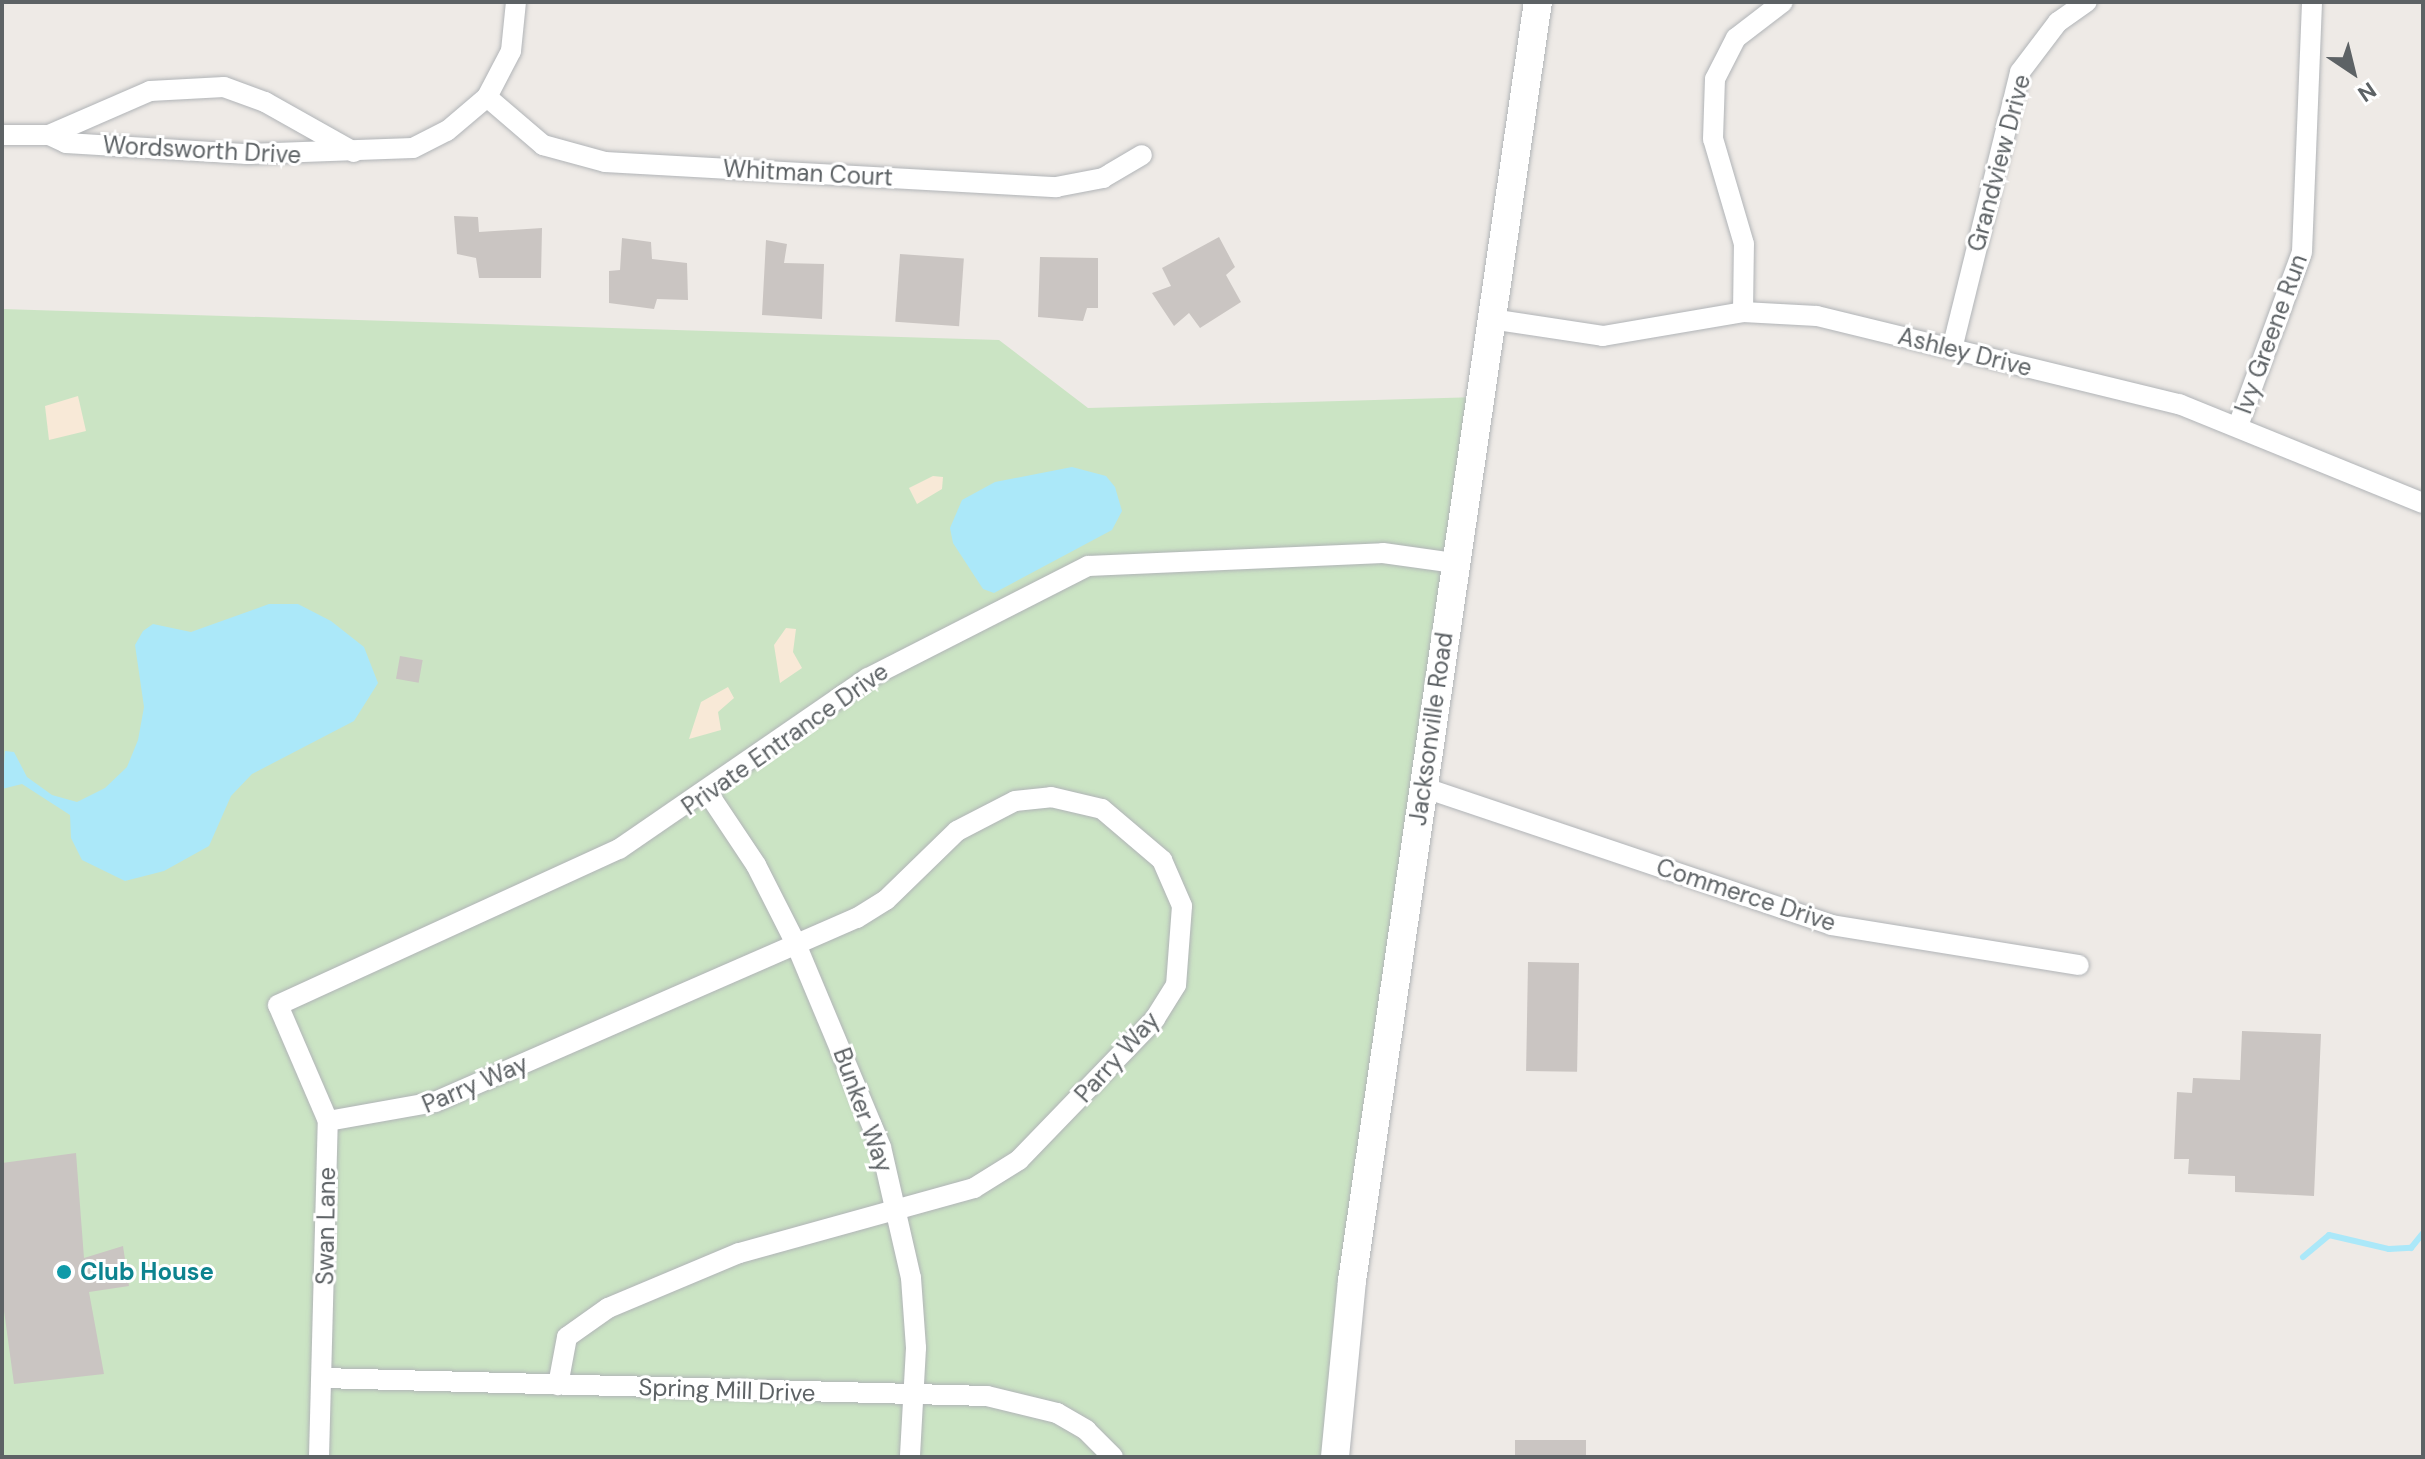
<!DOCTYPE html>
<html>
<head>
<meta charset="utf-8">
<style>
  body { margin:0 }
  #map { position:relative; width:2425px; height:1459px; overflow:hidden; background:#eeeae6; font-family:"DM Sans",sans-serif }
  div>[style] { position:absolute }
  .green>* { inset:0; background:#cbe4c4 }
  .sand>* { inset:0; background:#f8e9d7 }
  .water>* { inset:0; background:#abe8f9 }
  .stream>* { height:6px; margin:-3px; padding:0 3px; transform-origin:3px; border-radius:3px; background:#abe8f9 }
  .building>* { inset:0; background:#cac5c2; transform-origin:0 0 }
  .roads { filter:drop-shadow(0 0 2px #b1b4b7) drop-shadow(0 0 2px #b1b4b7) }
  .minor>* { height:20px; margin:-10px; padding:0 10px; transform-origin:10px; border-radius:10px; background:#fff }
  .secondary>* { height:28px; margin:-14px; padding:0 14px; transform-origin:14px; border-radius:14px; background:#fff }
  .dots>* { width:22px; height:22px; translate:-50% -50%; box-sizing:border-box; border:4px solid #fff; border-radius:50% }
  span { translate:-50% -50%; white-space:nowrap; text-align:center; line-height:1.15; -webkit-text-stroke:6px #fff; paint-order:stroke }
  .street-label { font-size:24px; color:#5d6265 }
  .culture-label { font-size:24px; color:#0d838f; font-weight:700 }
  .left { translate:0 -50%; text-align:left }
  .frame { position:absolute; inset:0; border:4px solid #5d6265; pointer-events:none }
  .north { position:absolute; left:2313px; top:32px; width:80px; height:80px; -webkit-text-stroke:6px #fff; paint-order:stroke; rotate:145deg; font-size:22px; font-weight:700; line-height:32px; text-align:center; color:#5d6265 }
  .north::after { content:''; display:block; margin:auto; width:28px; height:36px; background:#5d6265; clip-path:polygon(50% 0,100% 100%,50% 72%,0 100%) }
</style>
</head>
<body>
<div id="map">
  <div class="green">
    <i style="clip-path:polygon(2px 309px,999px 340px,1088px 408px,1479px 397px,1323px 1457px,2px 1457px)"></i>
  </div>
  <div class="sand">
    <i style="clip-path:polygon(78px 396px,86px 431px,49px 440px,45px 406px)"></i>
    <i style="clip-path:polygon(933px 476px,943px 477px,942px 489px,917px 504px,909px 488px)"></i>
    <i style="clip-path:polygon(786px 628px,796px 629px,793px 652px,802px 668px,780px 683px,774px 645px)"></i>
    <i style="clip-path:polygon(728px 687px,734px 698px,718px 712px,721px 730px,689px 739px,701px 702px)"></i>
  </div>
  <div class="water">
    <i style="clip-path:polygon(1072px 467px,1106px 476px,1115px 487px,1122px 511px,1112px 530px,994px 593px,983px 589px,953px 543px,950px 528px,962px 500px,995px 482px)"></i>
    <i style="clip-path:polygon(269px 604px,298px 604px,331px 621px,364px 647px,378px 683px,354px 721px,252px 774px,231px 796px,209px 846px,164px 871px,125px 881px,82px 860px,71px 838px,70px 815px,22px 784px,2px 789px,5px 751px,14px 752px,27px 777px,52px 795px,77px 802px,105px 788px,127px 767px,138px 740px,144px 707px,135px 645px,143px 631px,153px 624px,191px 632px)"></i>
  </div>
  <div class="stream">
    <i style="left:2303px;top:1257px;width:34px;rotate:-40deg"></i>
    <i style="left:2329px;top:1235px;width:62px;rotate:13.1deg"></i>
    <i style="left:2389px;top:1249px;width:22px;rotate:-3deg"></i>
    <i style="left:2411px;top:1248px;width:19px;rotate:-51deg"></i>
  </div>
  <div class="building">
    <i style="clip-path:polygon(454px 216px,478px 217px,479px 232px,542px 228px,541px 278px,479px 278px,476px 258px,457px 254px)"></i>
    <i style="clip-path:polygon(1219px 237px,1235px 267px,1226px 275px,1241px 302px,1200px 328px,1189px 313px,1174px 326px,1152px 293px,1171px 286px,1162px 268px)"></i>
    <i style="clip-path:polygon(622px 238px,651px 242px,652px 259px,687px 263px,688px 300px,657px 299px,654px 309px,609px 303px,609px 271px,620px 270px)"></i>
    <i style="clip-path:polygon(766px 240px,787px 244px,784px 263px,824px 264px,822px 319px,762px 315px)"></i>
    <i style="left:900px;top:254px;width:64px;height:68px;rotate:4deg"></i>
    <i style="clip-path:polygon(1040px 257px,1098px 258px,1098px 308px,1087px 308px,1083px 321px,1038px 317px)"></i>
    <i style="left:400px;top:656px;width:23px;height:23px;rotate:10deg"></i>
    <i style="left:1528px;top:962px;width:51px;height:109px;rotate:1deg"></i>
    <i style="clip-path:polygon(2242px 1031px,2321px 1034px,2314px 1196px,2235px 1192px,2235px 1176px,2188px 1174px,2189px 1159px,2174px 1159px,2177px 1092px,2192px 1093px,2193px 1078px,2240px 1080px)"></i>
    <i style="clip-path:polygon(76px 1153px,84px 1258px,123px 1246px,129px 1286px,89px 1292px,104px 1374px,14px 1384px,2px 1296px,2px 1163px)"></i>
    <i style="left:1515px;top:1440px;width:71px;height:17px"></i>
  </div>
  <div class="roads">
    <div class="minor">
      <i style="left:487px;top:97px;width:74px;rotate:40.6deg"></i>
      <i style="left:543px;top:145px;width:64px;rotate:15.3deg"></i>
      <i style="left:605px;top:162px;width:452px;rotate:3.2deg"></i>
      <i style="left:1056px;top:187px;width:48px;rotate:-10.8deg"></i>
      <i style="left:1103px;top:178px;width:45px;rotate:-30.5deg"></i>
      <i style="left:2px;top:135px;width:47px"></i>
      <i style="left:49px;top:135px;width:110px;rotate:-23.5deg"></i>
      <i style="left:150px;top:91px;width:74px;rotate:-3.1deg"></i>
      <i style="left:224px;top:87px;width:44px;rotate:20.1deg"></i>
      <i style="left:265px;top:102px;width:102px;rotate:29.3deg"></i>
      <i style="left:49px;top:135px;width:19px;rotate:25deg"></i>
      <i style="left:66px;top:143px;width:182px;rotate:3.5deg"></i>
      <i style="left:248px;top:154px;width:165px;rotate:-2.1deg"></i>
      <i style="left:413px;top:148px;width:38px;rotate:-27deg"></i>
      <i style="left:447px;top:131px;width:52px;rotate:-40.4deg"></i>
      <i style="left:487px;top:97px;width:52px;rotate:-62.4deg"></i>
      <i style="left:511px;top:51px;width:49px;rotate:-84.2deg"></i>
      <i style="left:1743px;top:312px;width:68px;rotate:-89.2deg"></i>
      <i style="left:1744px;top:244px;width:109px;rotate:-106.4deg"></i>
      <i style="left:1713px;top:139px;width:60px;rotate:-88.1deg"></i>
      <i style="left:1715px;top:79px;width:46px;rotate:-62.9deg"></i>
      <i style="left:1736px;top:38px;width:59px;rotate:-37.5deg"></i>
      <i style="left:1491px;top:319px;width:113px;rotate:8.6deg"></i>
      <i style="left:1603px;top:336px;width:142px;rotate:-9.7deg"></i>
      <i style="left:1743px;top:312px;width:74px;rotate:3.1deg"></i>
      <i style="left:1817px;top:316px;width:373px;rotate:13.7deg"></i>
      <i style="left:2179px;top:404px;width:263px;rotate:22.1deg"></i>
      <i style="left:1952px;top:349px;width:285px;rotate:-76.2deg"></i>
      <i style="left:2020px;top:72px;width:63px;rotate:-52.8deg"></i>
      <i style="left:2058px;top:22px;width:35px;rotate:-35deg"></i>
      <i style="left:2238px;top:426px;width:185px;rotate:-69.8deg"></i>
      <i style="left:2302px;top:252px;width:250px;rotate:-87.7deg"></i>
      <i style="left:1422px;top:787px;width:432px;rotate:18.6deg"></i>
      <i style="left:1831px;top:925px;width:251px;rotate:9.2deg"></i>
      <i style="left:708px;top:793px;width:87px;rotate:56.3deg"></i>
      <i style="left:756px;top:865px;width:89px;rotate:63.1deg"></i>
      <i style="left:796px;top:944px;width:220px;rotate:67.3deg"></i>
      <i style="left:881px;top:1147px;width:134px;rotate:77.1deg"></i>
      <i style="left:911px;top:1278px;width:70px;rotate:85.9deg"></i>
      <i style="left:916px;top:1348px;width:109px;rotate:93.2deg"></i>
      <i style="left:328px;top:1121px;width:109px;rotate:-10.1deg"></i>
      <i style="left:435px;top:1102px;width:460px;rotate:-23.6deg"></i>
      <i style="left:857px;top:918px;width:34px;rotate:-32deg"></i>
      <i style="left:886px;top:900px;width:99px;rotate:-44.2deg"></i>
      <i style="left:957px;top:831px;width:65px;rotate:-27.3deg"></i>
      <i style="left:1015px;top:801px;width:36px;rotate:-6deg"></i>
      <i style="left:1051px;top:797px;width:52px;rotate:13.2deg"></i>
      <i style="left:1102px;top:809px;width:79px;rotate:40.4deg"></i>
      <i style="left:1162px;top:860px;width:50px;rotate:66.5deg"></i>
      <i style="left:1182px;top:906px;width:79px;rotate:94.3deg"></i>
      <i style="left:1176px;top:985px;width:40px;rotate:122deg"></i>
      <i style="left:1155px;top:1019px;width:196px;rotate:134deg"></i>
      <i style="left:1019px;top:1160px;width:53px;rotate:148.1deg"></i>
      <i style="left:974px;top:1188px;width:244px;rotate:164.5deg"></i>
      <i style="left:739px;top:1253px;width:142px;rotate:157.2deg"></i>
      <i style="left:608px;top:1308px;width:50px;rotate:144.7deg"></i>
      <i style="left:567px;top:1337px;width:49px;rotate:100.6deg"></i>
      <i style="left:322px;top:1378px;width:665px;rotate:1.55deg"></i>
      <i style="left:987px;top:1396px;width:72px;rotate:13.7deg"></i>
      <i style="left:1057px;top:1413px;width:34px;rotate:30deg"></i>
      <i style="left:1086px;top:1430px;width:38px;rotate:45deg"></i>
      <i style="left:319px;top:1457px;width:336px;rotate:-88.5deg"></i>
      <i style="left:328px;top:1121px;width:126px;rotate:-113.3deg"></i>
      <i style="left:278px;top:1005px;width:375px;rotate:-24.6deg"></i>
      <i style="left:619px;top:849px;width:302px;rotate:-34.5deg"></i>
      <i style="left:868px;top:678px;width:247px;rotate:-27deg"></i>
      <i style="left:1088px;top:566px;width:295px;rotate:-2.5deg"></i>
      <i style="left:1383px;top:553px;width:73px;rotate:7.9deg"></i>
    </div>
    <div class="secondary">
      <i style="left:1335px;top:1457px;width:177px;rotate:-84.5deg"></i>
      <i style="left:1352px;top:1281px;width:1292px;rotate:-81.73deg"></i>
    </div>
  </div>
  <div class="dots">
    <i style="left:64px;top:1272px;background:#0f9aa8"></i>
  </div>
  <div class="street-label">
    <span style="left:202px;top:150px;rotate:3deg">Wordsworth Drive</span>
    <span style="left:1999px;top:163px;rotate:-75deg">Grandview Drive</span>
    <span style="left:808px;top:173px;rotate:3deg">Whitman Court</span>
    <span style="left:2271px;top:334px;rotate:-70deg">Ivy Greene Run</span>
    <span style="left:1965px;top:352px;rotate:14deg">Ashley Drive</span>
    <span style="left:1431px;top:729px;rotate:-82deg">Jacksonville Road</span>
    <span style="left:785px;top:739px;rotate:-35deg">Private Entrance Drive</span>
    <span style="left:1746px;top:895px;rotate:18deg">Commerce Drive</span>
    <span style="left:1117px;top:1057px;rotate:-48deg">Parry Way</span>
    <span style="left:475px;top:1084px;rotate:-23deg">Parry Way</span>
    <span style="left:863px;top:1110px;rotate:70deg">Bunker Way</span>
    <span style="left:326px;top:1226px;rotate:-89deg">Swan Lane</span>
    <span style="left:727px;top:1390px;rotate:2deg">Spring Mill Drive</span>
  </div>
  <div class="culture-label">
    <span class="left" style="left:80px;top:1272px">Club House</span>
  </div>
  <div class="frame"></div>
  <div class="north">N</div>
</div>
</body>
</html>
